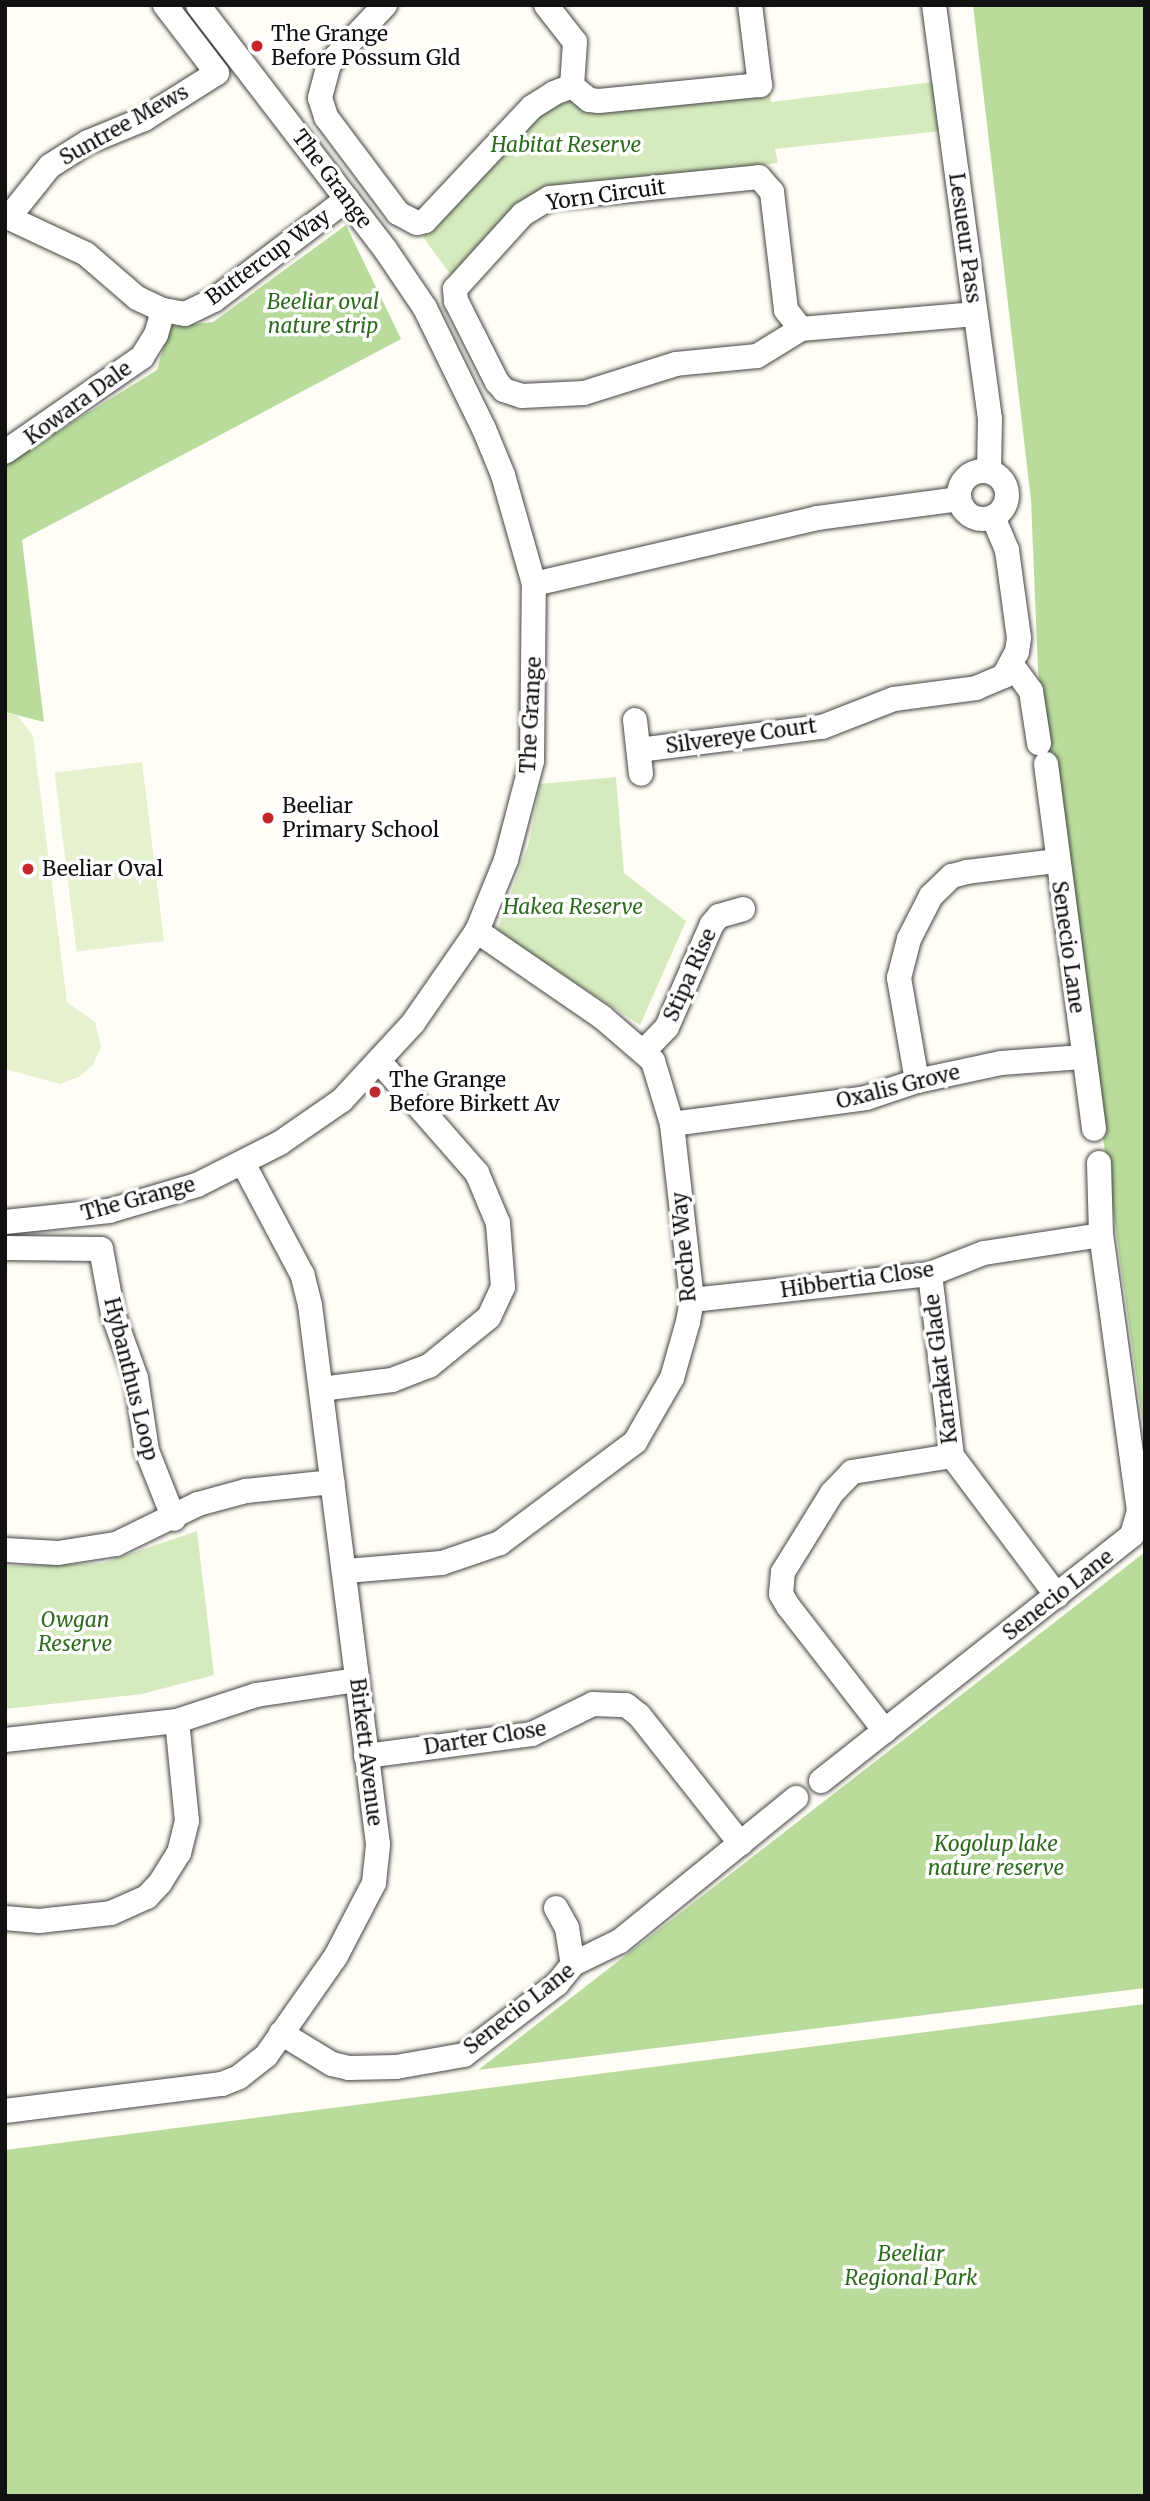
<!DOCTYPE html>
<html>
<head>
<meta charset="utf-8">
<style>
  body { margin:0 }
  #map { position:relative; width:1150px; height:2501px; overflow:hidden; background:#fffdf5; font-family:Merriweather,serif }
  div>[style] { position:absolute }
  .green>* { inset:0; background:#d5ebbd }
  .forest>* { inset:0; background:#b9dc9c }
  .pitch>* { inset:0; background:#e6f2cf; transform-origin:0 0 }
  .roads { filter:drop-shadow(0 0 2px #444) drop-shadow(0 0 2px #444) }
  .minor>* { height:24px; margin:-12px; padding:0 12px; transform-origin:12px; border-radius:12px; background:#fff }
  .minor>.ring { margin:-12px; padding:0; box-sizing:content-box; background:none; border:24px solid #fff; border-radius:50% }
  .dots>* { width:19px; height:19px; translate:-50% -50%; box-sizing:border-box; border:4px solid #fff; border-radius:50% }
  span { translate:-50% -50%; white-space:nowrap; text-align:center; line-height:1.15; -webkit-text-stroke:7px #fff; paint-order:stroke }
  .poi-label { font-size:21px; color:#111 }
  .left { translate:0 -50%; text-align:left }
  .street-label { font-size:21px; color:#111 }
  .park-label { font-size:21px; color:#2f6b1f; font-style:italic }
  .frame { position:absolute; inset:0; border:7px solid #111; pointer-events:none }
</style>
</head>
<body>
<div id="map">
  <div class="green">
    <i style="clip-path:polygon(933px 82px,941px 131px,775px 149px,778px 163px,574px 188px,454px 279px,423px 237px,547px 101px,769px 88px,771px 102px)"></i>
    <i style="clip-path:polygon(616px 777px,624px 873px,686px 921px,640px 1025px,497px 931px,529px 843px,540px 784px)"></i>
    <i style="clip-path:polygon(197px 1531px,214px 1675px,142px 1694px,5px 1709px,5px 1566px,103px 1563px)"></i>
  </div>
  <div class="forest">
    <i style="clip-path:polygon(973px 5px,1145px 5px,1145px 1439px,1038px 670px,1031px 500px)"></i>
    <i style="clip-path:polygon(346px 225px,401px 339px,22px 540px,44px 722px,5px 712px,5px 464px,157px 370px,169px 327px,213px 322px)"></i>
    <i style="clip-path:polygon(1145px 1552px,1145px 1988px,478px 2070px)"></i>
    <i style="clip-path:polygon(1145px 2004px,1145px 2496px,5px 2496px,5px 2150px)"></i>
  </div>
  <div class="pitch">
    <i style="clip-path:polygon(5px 712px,18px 716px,33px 736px,67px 1002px,95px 1022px,101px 1047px,93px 1065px,79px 1077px,60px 1084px,5px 1069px)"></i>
    <i style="left:142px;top:762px;width:180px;height:88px;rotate:83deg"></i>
  </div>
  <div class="roads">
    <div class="minor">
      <i style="left:385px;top:5px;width:81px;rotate:133.5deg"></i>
      <i style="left:329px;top:64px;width:35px;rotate:105deg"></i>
      <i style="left:320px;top:98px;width:20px;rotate:72deg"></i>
      <i style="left:326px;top:117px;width:120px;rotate:53.1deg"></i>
      <i style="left:398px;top:213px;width:21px;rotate:28deg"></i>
      <i style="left:417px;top:223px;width:8px;rotate:-14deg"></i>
      <i style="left:425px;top:221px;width:156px;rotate:-46.8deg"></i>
      <i style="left:532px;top:107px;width:26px;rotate:-32deg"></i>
      <i style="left:554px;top:93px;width:19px;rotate:-21deg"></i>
      <i style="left:572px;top:86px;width:22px;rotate:39deg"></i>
      <i style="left:589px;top:100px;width:10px;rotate:6deg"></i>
      <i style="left:599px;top:101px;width:162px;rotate:-5.7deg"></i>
      <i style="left:760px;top:85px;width:81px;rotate:-97.1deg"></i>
      <i style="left:546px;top:5px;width:47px;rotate:51.9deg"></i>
      <i style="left:575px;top:42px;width:44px;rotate:93.9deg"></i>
      <i style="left:934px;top:5px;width:418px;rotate:82.3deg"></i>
      <i style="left:990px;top:419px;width:52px;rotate:91.1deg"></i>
      <i style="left:5px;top:216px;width:89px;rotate:25.1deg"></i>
      <i style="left:86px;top:254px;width:67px;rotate:40.8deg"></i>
      <i style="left:137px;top:298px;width:29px;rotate:25deg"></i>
      <i style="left:163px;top:310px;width:22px;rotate:10deg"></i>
      <i style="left:185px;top:314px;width:32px;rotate:-26deg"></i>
      <i style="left:214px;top:300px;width:167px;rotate:-37.2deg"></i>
      <i style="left:9px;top:217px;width:65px;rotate:-51.2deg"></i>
      <i style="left:50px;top:166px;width:45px;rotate:-32.3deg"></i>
      <i style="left:88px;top:142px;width:61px;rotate:-22.3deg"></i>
      <i style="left:144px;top:119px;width:86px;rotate:-32.2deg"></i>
      <i style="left:217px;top:73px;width:86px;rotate:-127.4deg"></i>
      <i style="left:801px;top:329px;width:52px;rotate:148.5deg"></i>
      <i style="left:757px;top:356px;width:81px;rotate:174.4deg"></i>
      <i style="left:676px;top:364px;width:96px;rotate:162.5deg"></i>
      <i style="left:584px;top:393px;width:62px;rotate:177.2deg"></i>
      <i style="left:522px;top:396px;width:19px;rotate:-162deg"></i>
      <i style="left:504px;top:390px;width:11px;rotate:-131deg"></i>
      <i style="left:497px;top:382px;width:91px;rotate:-116.8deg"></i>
      <i style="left:456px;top:301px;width:12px;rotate:-95deg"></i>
      <i style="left:455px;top:289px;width:101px;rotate:-47.8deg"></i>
      <i style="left:523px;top:214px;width:31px;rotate:-31deg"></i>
      <i style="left:550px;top:198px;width:210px;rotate:-5.7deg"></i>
      <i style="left:759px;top:177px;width:20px;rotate:49deg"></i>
      <i style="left:772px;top:192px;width:119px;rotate:83.2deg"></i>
      <i style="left:786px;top:310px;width:24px;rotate:52deg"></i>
      <i style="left:801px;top:329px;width:175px;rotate:-4.9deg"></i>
      <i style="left:5px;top:452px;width:167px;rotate:-34.7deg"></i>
      <i style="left:142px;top:357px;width:26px;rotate:-58deg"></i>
      <i style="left:156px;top:335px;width:26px;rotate:-74deg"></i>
      <i class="ring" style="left:959px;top:471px;width:24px;height:24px"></i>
      <i style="left:534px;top:584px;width:291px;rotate:-13.1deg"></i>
      <i style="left:817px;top:518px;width:143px;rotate:-7.6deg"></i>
      <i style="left:1012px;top:665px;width:32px;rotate:54deg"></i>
      <i style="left:1031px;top:691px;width:53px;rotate:81.3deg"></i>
      <i style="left:635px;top:720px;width:54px;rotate:83.7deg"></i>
      <i style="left:639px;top:750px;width:184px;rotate:-7.2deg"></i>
      <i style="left:822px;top:727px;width:77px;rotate:-21.3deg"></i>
      <i style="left:894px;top:699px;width:83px;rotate:-7.6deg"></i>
      <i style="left:976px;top:688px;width:30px;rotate:-23deg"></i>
      <i style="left:1004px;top:676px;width:27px;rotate:-62deg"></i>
      <i style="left:1017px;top:652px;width:14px;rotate:-82deg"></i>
      <i style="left:1019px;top:638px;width:89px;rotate:-97.8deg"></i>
      <i style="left:1007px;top:550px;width:36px;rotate:-113deg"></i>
      <i style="left:1046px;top:764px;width:368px;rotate:82.5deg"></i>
      <i style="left:644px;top:1051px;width:33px;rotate:-46deg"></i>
      <i style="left:667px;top:1027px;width:112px;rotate:-66.4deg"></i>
      <i style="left:712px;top:924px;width:11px;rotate:-49deg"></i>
      <i style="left:719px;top:916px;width:25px;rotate:-16deg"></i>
      <i style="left:917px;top:1081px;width:105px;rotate:-99.9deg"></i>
      <i style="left:899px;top:978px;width:40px;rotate:-75.6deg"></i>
      <i style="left:909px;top:939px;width:48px;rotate:-62.9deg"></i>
      <i style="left:931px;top:896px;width:29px;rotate:-44deg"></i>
      <i style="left:952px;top:876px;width:16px;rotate:-15deg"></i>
      <i style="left:967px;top:872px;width:91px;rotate:-7deg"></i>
      <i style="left:672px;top:1124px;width:196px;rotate:-7.6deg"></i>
      <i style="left:866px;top:1098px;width:54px;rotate:-18.4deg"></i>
      <i style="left:917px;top:1081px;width:86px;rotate:-12.1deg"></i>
      <i style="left:1001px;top:1063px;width:82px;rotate:-4.2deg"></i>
      <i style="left:5px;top:1222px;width:105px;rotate:-6deg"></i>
      <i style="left:109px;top:1211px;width:92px;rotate:-16.5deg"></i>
      <i style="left:197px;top:1185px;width:93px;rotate:-26.8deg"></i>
      <i style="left:280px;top:1143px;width:75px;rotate:-34.7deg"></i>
      <i style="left:342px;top:1100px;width:105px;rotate:-47.3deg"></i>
      <i style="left:413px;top:1023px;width:112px;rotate:-55.2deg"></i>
      <i style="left:477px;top:931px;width:77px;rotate:-67.8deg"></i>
      <i style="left:506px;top:860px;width:102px;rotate:-75.3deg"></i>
      <i style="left:532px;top:761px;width:177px;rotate:-89.4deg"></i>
      <i style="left:534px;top:584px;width:113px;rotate:-105.9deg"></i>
      <i style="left:503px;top:475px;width:50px;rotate:-112.4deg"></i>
      <i style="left:484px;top:429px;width:135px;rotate:-116deg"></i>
      <i style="left:425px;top:308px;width:71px;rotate:-124.1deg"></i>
      <i style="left:385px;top:249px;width:307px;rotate:-127.5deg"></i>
      <i style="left:5px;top:1248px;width:96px;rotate:0.6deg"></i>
      <i style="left:101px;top:1249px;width:66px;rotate:79.5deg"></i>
      <i style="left:113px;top:1314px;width:68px;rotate:70.2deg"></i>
      <i style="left:136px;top:1378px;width:74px;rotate:81.4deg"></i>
      <i style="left:147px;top:1451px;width:73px;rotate:68.3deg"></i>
      <i style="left:930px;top:1274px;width:183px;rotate:83.1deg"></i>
      <i style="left:952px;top:1456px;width:175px;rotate:53.1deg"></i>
      <i style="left:692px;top:1300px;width:239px;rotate:-6.2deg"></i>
      <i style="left:930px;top:1274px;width:58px;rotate:-21.3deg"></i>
      <i style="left:984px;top:1253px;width:118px;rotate:-8.7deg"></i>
      <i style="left:321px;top:1389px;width:72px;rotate:-7.2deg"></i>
      <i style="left:392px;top:1380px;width:40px;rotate:-21deg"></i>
      <i style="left:429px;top:1366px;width:77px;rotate:-39.2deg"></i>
      <i style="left:489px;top:1317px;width:33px;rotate:-65deg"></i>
      <i style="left:503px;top:1287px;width:64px;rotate:-94.5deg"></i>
      <i style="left:498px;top:1223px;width:54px;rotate:-112.8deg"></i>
      <i style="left:477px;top:1173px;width:149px;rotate:-131.2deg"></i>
      <i style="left:5px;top:1550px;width:53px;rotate:3.2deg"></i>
      <i style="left:58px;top:1553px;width:59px;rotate:-8.8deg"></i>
      <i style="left:116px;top:1544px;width:91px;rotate:-26deg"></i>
      <i style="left:198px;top:1504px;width:50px;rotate:-15.2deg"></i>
      <i style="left:246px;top:1491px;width:87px;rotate:-5.9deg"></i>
      <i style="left:346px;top:1571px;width:96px;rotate:-4.8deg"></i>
      <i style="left:442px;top:1563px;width:61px;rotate:-19deg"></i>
      <i style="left:500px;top:1543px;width:169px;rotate:-36.8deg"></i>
      <i style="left:635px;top:1442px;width:74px;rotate:-60deg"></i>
      <i style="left:672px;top:1378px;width:58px;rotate:-74.1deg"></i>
      <i style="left:688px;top:1322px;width:22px;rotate:-80deg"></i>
      <i style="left:692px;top:1300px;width:177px;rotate:-96.5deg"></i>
      <i style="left:672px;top:1124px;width:66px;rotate:-106.8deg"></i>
      <i style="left:653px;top:1061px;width:67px;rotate:-139.2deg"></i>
      <i style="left:602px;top:1017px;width:152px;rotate:-145.5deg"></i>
      <i style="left:885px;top:1731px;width:158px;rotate:-127.8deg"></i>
      <i style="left:788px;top:1606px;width:14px;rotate:-120deg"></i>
      <i style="left:781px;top:1594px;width:22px;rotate:-85deg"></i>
      <i style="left:783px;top:1572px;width:93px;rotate:-58.2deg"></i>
      <i style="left:832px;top:1493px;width:29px;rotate:-46deg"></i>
      <i style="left:852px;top:1472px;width:101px;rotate:-9.1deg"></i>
      <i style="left:5px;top:1740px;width:173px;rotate:-6.3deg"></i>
      <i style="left:177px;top:1721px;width:83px;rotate:-18.2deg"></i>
      <i style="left:256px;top:1695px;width:101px;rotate:-8.5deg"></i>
      <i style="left:366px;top:1756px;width:167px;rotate:-7.5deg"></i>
      <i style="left:532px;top:1734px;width:68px;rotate:-26.2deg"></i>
      <i style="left:593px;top:1704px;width:33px;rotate:2deg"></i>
      <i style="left:626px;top:1705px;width:16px;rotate:38deg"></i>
      <i style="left:639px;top:1715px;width:164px;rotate:51.7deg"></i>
      <i style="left:821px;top:1781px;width:397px;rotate:-38.3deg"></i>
      <i style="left:1132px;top:1535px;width:25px;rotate:-74deg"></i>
      <i style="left:1139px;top:1511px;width:279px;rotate:-97.8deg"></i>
      <i style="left:1101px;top:1235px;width:72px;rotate:-91.6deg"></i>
      <i style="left:556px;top:1908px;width:23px;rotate:61deg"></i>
      <i style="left:567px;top:1928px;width:36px;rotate:81deg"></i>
      <i style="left:5px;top:1918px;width:34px;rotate:5deg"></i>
      <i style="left:39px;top:1921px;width:72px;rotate:-6.3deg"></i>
      <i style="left:111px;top:1913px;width:39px;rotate:-24deg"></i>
      <i style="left:147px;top:1897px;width:19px;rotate:-47deg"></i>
      <i style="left:160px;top:1883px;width:36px;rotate:-58deg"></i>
      <i style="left:179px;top:1853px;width:33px;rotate:-76deg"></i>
      <i style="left:187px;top:1821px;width:100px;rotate:-95.7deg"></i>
      <i style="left:281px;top:2033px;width:60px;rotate:31.3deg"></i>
      <i style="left:332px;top:2064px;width:17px;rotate:13deg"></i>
      <i style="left:349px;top:2068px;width:47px;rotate:-1.2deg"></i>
      <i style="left:396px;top:2067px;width:69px;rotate:-10deg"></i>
      <i style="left:464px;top:2055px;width:117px;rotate:-37.4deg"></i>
      <i style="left:557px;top:1984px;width:26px;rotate:-51deg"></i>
      <i style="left:573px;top:1964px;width:52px;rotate:-26.1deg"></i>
      <i style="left:620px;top:1941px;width:227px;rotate:-39.1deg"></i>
      <i style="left:5px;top:2111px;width:219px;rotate:-7.1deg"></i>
      <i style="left:222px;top:2084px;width:18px;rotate:-22deg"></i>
      <i style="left:239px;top:2077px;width:34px;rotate:-38deg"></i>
      <i style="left:266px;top:2056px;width:122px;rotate:-55deg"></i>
      <i style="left:336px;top:1956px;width:82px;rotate:-62.5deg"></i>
      <i style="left:374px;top:1883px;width:39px;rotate:-84deg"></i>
      <i style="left:378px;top:1844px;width:543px;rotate:-97.19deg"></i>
      <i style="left:310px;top:1305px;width:32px;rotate:-104deg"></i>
      <i style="left:302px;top:1274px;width:126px;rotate:-118deg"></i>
    </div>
  </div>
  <div class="dots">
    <i style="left:257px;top:46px;background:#c4262e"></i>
    <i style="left:268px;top:818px;background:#c4262e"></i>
    <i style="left:28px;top:869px;background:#c4262e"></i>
    <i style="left:375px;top:1092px;background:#c4262e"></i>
  </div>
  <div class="poi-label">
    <span class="left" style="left:271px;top:46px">The Grange<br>Before Possum Gld</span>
    <span class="left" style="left:282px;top:818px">Beeliar<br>Primary School</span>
    <span class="left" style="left:42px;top:869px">Beeliar Oval</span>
    <span class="left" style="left:389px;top:1092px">The Grange<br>Before Birkett Av</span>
  </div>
  <div class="street-label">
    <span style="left:124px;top:125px;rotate:-29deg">Suntree Mews</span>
    <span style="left:332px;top:179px;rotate:53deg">The Grange</span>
    <span style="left:606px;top:195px;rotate:-8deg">Yorn Circuit</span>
    <span style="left:965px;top:238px;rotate:82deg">Lesueur Pass</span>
    <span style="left:268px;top:257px;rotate:-36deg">Buttercup Way</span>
    <span style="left:78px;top:403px;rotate:-36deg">Kowara Dale</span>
    <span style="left:531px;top:715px;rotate:-87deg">The Grange</span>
    <span style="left:741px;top:736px;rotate:-8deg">Silvereye Court</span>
    <span style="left:1068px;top:947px;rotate:82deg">Senecio Lane</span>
    <span style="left:690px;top:975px;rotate:-66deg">Stipa Rise</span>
    <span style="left:898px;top:1087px;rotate:-14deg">Oxalis Grove</span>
    <span style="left:138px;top:1199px;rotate:-15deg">The Grange</span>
    <span style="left:684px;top:1247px;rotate:-95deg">Roche Way</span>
    <span style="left:857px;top:1280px;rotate:-8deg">Hibbertia Close</span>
    <span style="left:941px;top:1369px;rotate:-97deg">Karrakat Glade</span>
    <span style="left:131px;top:1379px;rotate:76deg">Hybanthus Loop</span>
    <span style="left:1058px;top:1595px;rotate:-38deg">Senecio Lane</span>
    <span style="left:485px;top:1738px;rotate:-9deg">Darter Close</span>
    <span style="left:366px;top:1752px;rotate:83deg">Birkett Avenue</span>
    <span style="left:519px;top:2009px;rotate:-38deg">Senecio Lane</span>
  </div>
  <div class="park-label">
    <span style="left:566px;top:145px">Habitat Reserve</span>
    <span style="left:323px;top:314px">Beeliar oval<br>nature strip</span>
    <span style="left:573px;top:907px">Hakea Reserve</span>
    <span style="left:75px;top:1632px">Owgan<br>Reserve</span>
    <span style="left:996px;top:1856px">Kogolup lake<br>nature reserve</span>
    <span style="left:911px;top:2266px">Beeliar<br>Regional Park</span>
  </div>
  <div class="frame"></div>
</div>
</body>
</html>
